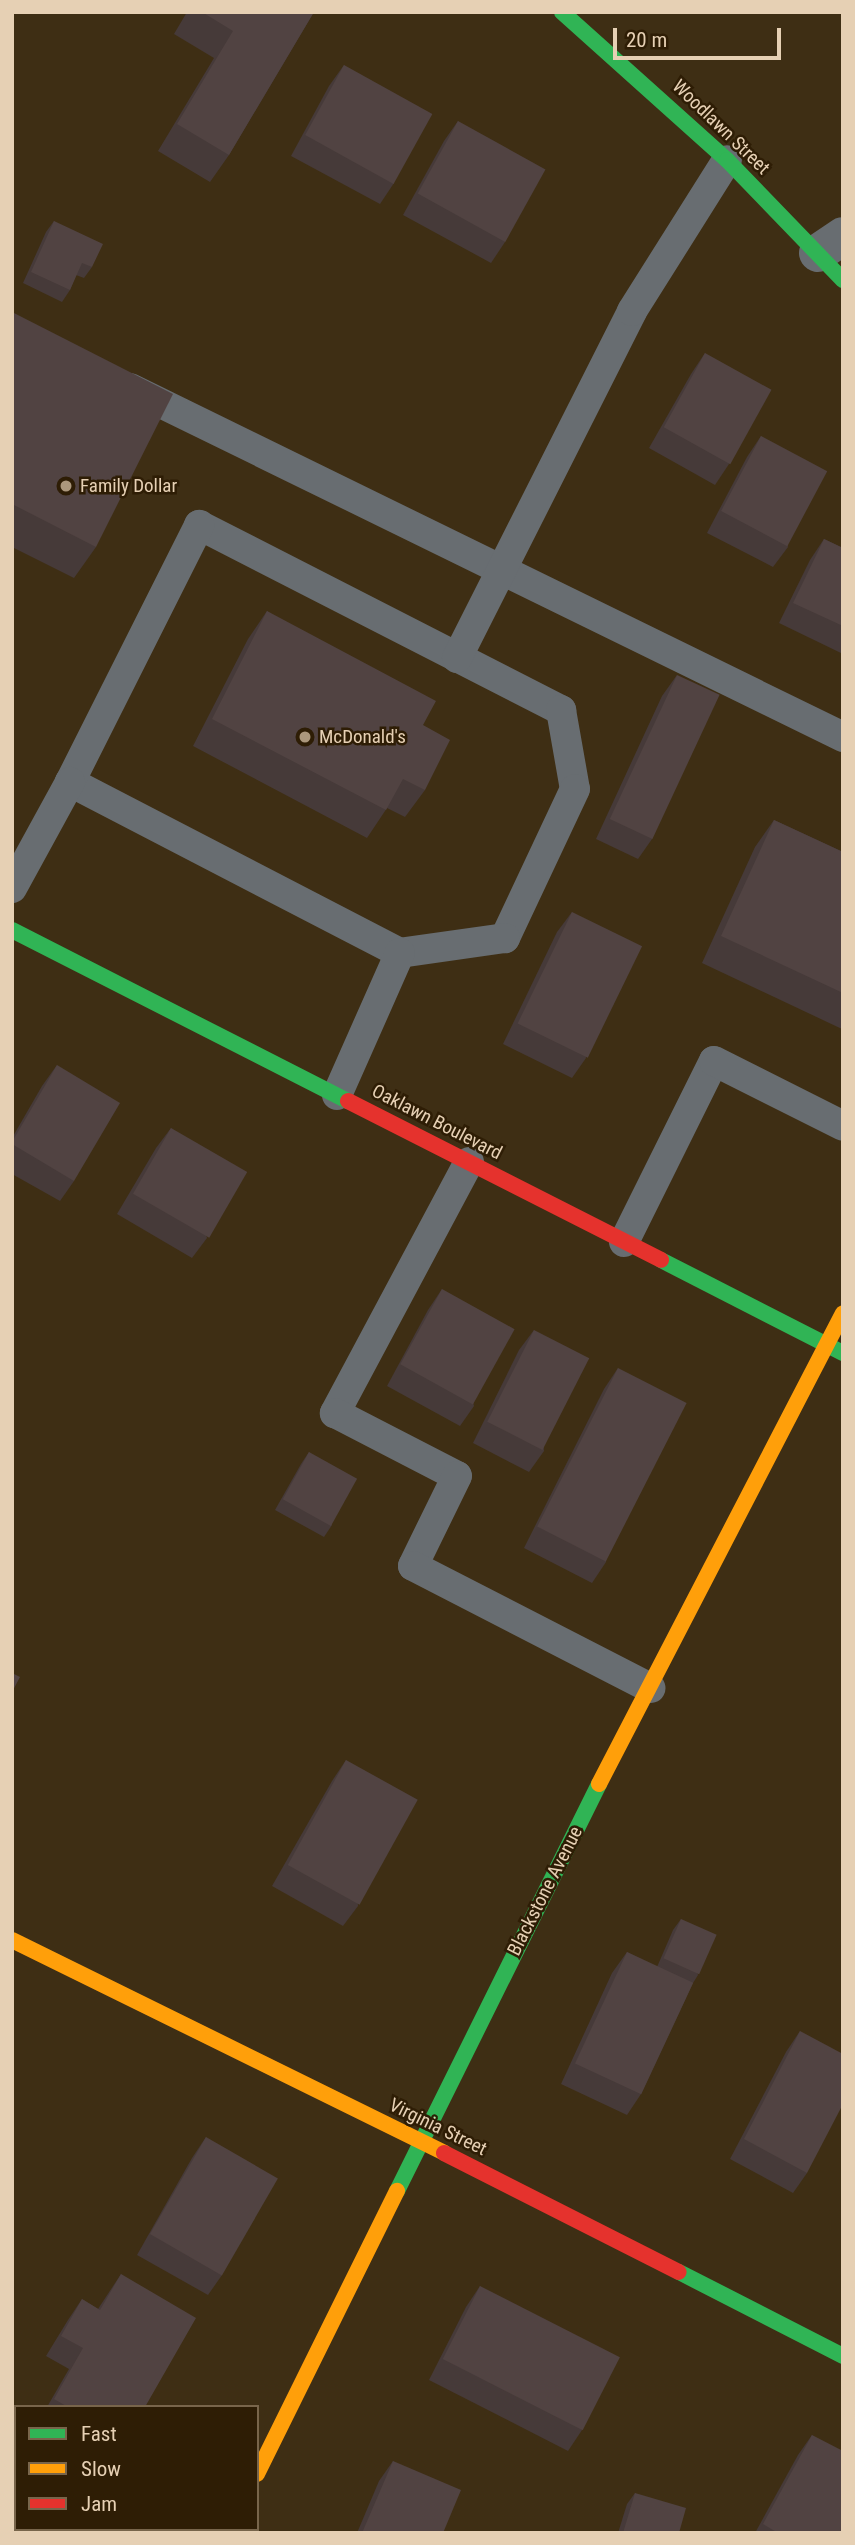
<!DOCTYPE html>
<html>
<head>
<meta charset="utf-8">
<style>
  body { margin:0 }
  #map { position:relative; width:855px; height:2545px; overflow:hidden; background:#3e2e14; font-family:"Roboto Condensed",sans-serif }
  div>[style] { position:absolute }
  .lane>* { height:30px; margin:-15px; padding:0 15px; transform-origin:15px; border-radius:15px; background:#686d71 }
  .street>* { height:38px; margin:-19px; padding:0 19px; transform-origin:19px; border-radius:19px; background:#686d71 }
  .fast>* { height:16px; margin:-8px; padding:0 8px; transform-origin:8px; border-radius:8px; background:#30b455 }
  .slow>* { height:16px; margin:-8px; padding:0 8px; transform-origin:8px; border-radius:8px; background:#ff9f0a }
  .jam>* { height:16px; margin:-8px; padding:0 8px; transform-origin:8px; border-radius:8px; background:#e5322d }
  .wall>* { inset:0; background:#463a39 }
  .building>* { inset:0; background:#514342; transform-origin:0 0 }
  .dots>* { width:19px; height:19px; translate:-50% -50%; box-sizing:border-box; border:4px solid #2e1d05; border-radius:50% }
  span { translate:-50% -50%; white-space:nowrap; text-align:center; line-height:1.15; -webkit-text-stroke:5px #2e1d05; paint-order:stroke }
  .street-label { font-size:19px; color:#e6d0b4 }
  .poi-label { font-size:19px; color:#e6d0b4 }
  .left { translate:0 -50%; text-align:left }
  .frame { position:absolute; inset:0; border:14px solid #e6d0b4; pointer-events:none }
  .legend { position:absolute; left:14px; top:2405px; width:245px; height:126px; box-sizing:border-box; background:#2e1d05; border:2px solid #78654b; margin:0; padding:9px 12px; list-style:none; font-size:21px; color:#e6d0b4 }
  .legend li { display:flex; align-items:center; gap:14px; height:35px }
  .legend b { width:35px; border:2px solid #78654b }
  .scale { position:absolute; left:613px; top:28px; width:168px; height:32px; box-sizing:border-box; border:4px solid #e6d0b4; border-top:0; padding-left:9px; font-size:21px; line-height:24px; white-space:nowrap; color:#e6d0b4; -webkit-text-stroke:5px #2e1d05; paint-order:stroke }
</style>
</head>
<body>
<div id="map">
  <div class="lane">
    <i style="left:130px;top:388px;width:794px;rotate:26.08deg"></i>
    <i style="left:199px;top:525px;width:407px;rotate:27.1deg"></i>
    <i style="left:561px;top:710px;width:80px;rotate:80deg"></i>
    <i style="left:575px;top:789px;width:165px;rotate:115.2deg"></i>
    <i style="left:505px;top:938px;width:106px;rotate:171.9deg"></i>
    <i style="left:400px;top:953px;width:372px;rotate:-152.6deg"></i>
    <i style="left:70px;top:782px;width:288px;rotate:-63.3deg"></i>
    <i style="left:457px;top:658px;width:389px;rotate:-63.2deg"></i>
    <i style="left:632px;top:311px;width:178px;rotate:-57.8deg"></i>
    <i style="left:12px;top:888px;width:121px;rotate:-61.3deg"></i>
    <i style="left:337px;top:1095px;width:155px;rotate:-66.1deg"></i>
    <i style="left:469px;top:1162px;width:285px;rotate:118.1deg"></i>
    <i style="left:335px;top:1413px;width:137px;rotate:27.3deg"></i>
    <i style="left:457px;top:1476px;width:100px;rotate:116.1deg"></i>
    <i style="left:413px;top:1566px;width:267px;rotate:27.2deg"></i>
    <i style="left:624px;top:1242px;width:202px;rotate:-63.6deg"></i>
    <i style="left:714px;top:1061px;width:144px;rotate:26.7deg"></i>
    <i style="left:12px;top:2455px;width:4px;rotate:27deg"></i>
    <i style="left:157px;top:2529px;width:8px;rotate:30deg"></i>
  </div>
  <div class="street">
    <i style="left:818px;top:253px;width:30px;rotate:-34deg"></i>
    <i style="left:229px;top:2533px;width:4px;rotate:-76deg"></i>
  </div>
  <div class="fast">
    <i style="left:562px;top:12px;width:222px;rotate:41.9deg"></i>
    <i style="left:727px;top:160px;width:167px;rotate:46deg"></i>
    <i style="left:12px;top:930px;width:377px;rotate:27deg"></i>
    <i style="left:661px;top:1260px;width:204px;rotate:27.1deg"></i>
    <i style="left:397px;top:2191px;width:454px;rotate:-63.6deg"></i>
    <i style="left:679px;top:2272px;width:184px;rotate:27.1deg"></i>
  </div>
  <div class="slow">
    <i style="left:599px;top:1784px;width:530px;rotate:-62.61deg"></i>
    <i style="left:12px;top:1940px;width:482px;rotate:26.2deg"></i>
    <i style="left:257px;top:2474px;width:316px;rotate:-63.7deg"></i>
  </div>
  <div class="jam">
    <i style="left:348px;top:1101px;width:351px;rotate:26.9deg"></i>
    <i style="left:444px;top:2153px;width:263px;rotate:26.9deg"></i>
  </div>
  <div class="wall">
    <i style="clip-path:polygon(187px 12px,314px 12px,229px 155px,210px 182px,158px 151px,214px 58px,174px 34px)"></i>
    <i style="clip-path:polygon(344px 65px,394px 183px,380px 204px,291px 156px,329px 86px)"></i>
    <i style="clip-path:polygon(458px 121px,505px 242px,491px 263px,403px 215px,444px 141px)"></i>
    <i style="clip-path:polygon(54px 221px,92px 267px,84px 278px,76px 275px,70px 290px,62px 302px,23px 283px,46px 232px)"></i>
    <i style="clip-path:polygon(12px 312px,96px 547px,74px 578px,12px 547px)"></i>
    <i style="clip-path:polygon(705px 353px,729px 464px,715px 485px,649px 448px,691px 374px)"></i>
    <i style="clip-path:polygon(761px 436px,788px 547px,773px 567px,707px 533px,747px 457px)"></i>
    <i style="clip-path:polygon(824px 539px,843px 548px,843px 654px,779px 623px,810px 560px)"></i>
    <i style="clip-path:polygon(267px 611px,423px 725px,425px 790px,405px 817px,387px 808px,367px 838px,193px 746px,248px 639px)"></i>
    <i style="clip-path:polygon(677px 675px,652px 839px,638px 859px,596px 839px,662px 696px)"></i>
    <i style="clip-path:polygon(774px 820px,843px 852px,843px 1027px,842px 1029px,702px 963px,755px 847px)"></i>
    <i style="clip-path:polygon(572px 912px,586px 1058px,572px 1078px,503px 1044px,557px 932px)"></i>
    <i style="clip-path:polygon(57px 1065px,74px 1181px,60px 1201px,12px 1174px,12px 1138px,42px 1086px)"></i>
    <i style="clip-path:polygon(171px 1128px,207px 1238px,192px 1258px,117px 1214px,156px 1148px)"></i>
    <i style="clip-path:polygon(442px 1289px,474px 1406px,460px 1426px,387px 1386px,428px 1310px)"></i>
    <i style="clip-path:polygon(534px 1330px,544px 1451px,529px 1472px,473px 1443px,519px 1350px)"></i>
    <i style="clip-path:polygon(618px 1368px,606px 1562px,592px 1583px,524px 1548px,604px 1389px)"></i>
    <i style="clip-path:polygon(309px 1452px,332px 1525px,324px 1537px,275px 1510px,301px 1464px)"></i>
    <i style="clip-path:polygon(346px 1760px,358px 1906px,343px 1926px,272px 1886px,332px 1781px)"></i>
    <i style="clip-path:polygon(681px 1919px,698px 1975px,693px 1983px,641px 2094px,627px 2115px,561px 2084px,612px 1973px,627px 1952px,657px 1967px,673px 1930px)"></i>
    <i style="clip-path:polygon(800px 2031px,807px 2173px,793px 2193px,730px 2159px,786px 2052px)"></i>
    <i style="clip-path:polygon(206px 2137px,222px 2275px,208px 2295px,137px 2255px,192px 2158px)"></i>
    <i style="clip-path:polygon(121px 2274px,145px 2407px,47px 2407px,69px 2369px,46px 2356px,68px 2320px,82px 2299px,98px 2309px)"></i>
    <i style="clip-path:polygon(480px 2286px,582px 2430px,568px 2451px,429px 2380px,466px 2307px)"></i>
    <i style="clip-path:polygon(812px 2435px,843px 2533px,755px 2533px,798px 2455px)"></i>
    <i style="clip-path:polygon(393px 2461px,443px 2533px,357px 2533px,379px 2481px)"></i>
    <i style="clip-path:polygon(635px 2493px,679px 2533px,618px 2533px,627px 2504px)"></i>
  </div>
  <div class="building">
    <i style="clip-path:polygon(202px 12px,314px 12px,229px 155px,177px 124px,233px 31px)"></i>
    <i style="left:344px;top:65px;width:101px;height:80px;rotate:29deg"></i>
    <i style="left:458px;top:121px;width:100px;height:83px;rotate:29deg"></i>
    <i style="clip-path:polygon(54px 221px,103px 244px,92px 267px,82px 263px,70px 290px,31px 272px)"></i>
    <i style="clip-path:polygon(12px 312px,173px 394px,96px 547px,12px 504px)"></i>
    <i style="left:705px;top:353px;width:76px;height:85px;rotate:29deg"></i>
    <i style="left:761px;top:436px;width:75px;height:85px;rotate:28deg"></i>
    <i style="clip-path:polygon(824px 539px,843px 548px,843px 626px,793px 603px)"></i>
    <i style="clip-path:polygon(267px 611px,436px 701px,423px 725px,450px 740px,425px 790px,403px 779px,386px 810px,212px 719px)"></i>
    <i style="left:677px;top:675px;width:47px;height:159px;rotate:25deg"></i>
    <i style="clip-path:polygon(774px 820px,843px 852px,843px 993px,721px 936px)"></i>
    <i style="left:572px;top:912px;width:78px;height:124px;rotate:26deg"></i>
    <i style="clip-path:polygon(57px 1065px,120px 1103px,74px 1181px,12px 1144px,12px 1142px)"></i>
    <i style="left:171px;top:1128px;width:88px;height:76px;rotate:30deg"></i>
    <i style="left:442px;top:1289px;width:83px;height:86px;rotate:29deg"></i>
    <i style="left:534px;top:1330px;width:62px;height:103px;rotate:27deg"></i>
    <i style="left:618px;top:1368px;width:77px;height:178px;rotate:27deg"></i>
    <i style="left:309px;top:1452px;width:55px;height:54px;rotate:29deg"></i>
    <i style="clip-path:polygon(12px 1673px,20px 1677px,12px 1692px)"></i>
    <i style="left:346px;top:1760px;width:82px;height:120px;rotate:29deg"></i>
    <i style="left:681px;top:1919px;width:39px;height:43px;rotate:24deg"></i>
    <i style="left:627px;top:1952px;width:73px;height:123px;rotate:25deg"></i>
    <i style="clip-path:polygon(800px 2031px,843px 2054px,843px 2104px,807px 2173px,744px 2139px)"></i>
    <i style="left:206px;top:2137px;width:83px;height:112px;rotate:30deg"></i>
    <i style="clip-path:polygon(121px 2274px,196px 2318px,145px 2407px,68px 2407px,54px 2399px,83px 2348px,61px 2336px,82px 2299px,100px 2310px)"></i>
    <i style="left:480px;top:2286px;width:157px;height:82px;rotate:27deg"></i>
    <i style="clip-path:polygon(812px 2435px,843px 2451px,843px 2533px,778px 2533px,763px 2524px)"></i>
    <i style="clip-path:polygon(393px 2461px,461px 2490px,443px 2533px,362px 2533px)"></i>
    <i style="clip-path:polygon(12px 2484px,16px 2486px,16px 2529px,37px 2529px,35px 2533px,12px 2533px)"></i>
    <i style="clip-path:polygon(635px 2493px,686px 2508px,679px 2533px,623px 2533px)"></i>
  </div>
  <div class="dots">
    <i style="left:66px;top:486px;background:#ab977c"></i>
    <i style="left:305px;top:737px;background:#ab977c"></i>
  </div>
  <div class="street-label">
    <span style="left:721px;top:127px;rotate:44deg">Woodlawn Street</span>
    <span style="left:437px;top:1122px;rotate:27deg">Oaklawn Boulevard</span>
    <span style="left:545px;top:1891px;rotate:-63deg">Blackstone Avenue</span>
    <span style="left:438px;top:2127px;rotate:26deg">Virginia Street</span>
  </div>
  <div class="poi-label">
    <span class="left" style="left:80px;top:486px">Family Dollar</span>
    <span class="left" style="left:319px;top:737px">McDonald's</span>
  </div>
  <div class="frame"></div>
  <ul class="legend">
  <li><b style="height:9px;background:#30b455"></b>Fast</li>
  <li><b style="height:9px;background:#ff9f0a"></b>Slow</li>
  <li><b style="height:9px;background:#e5322d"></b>Jam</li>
  </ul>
  <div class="scale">20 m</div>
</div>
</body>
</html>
